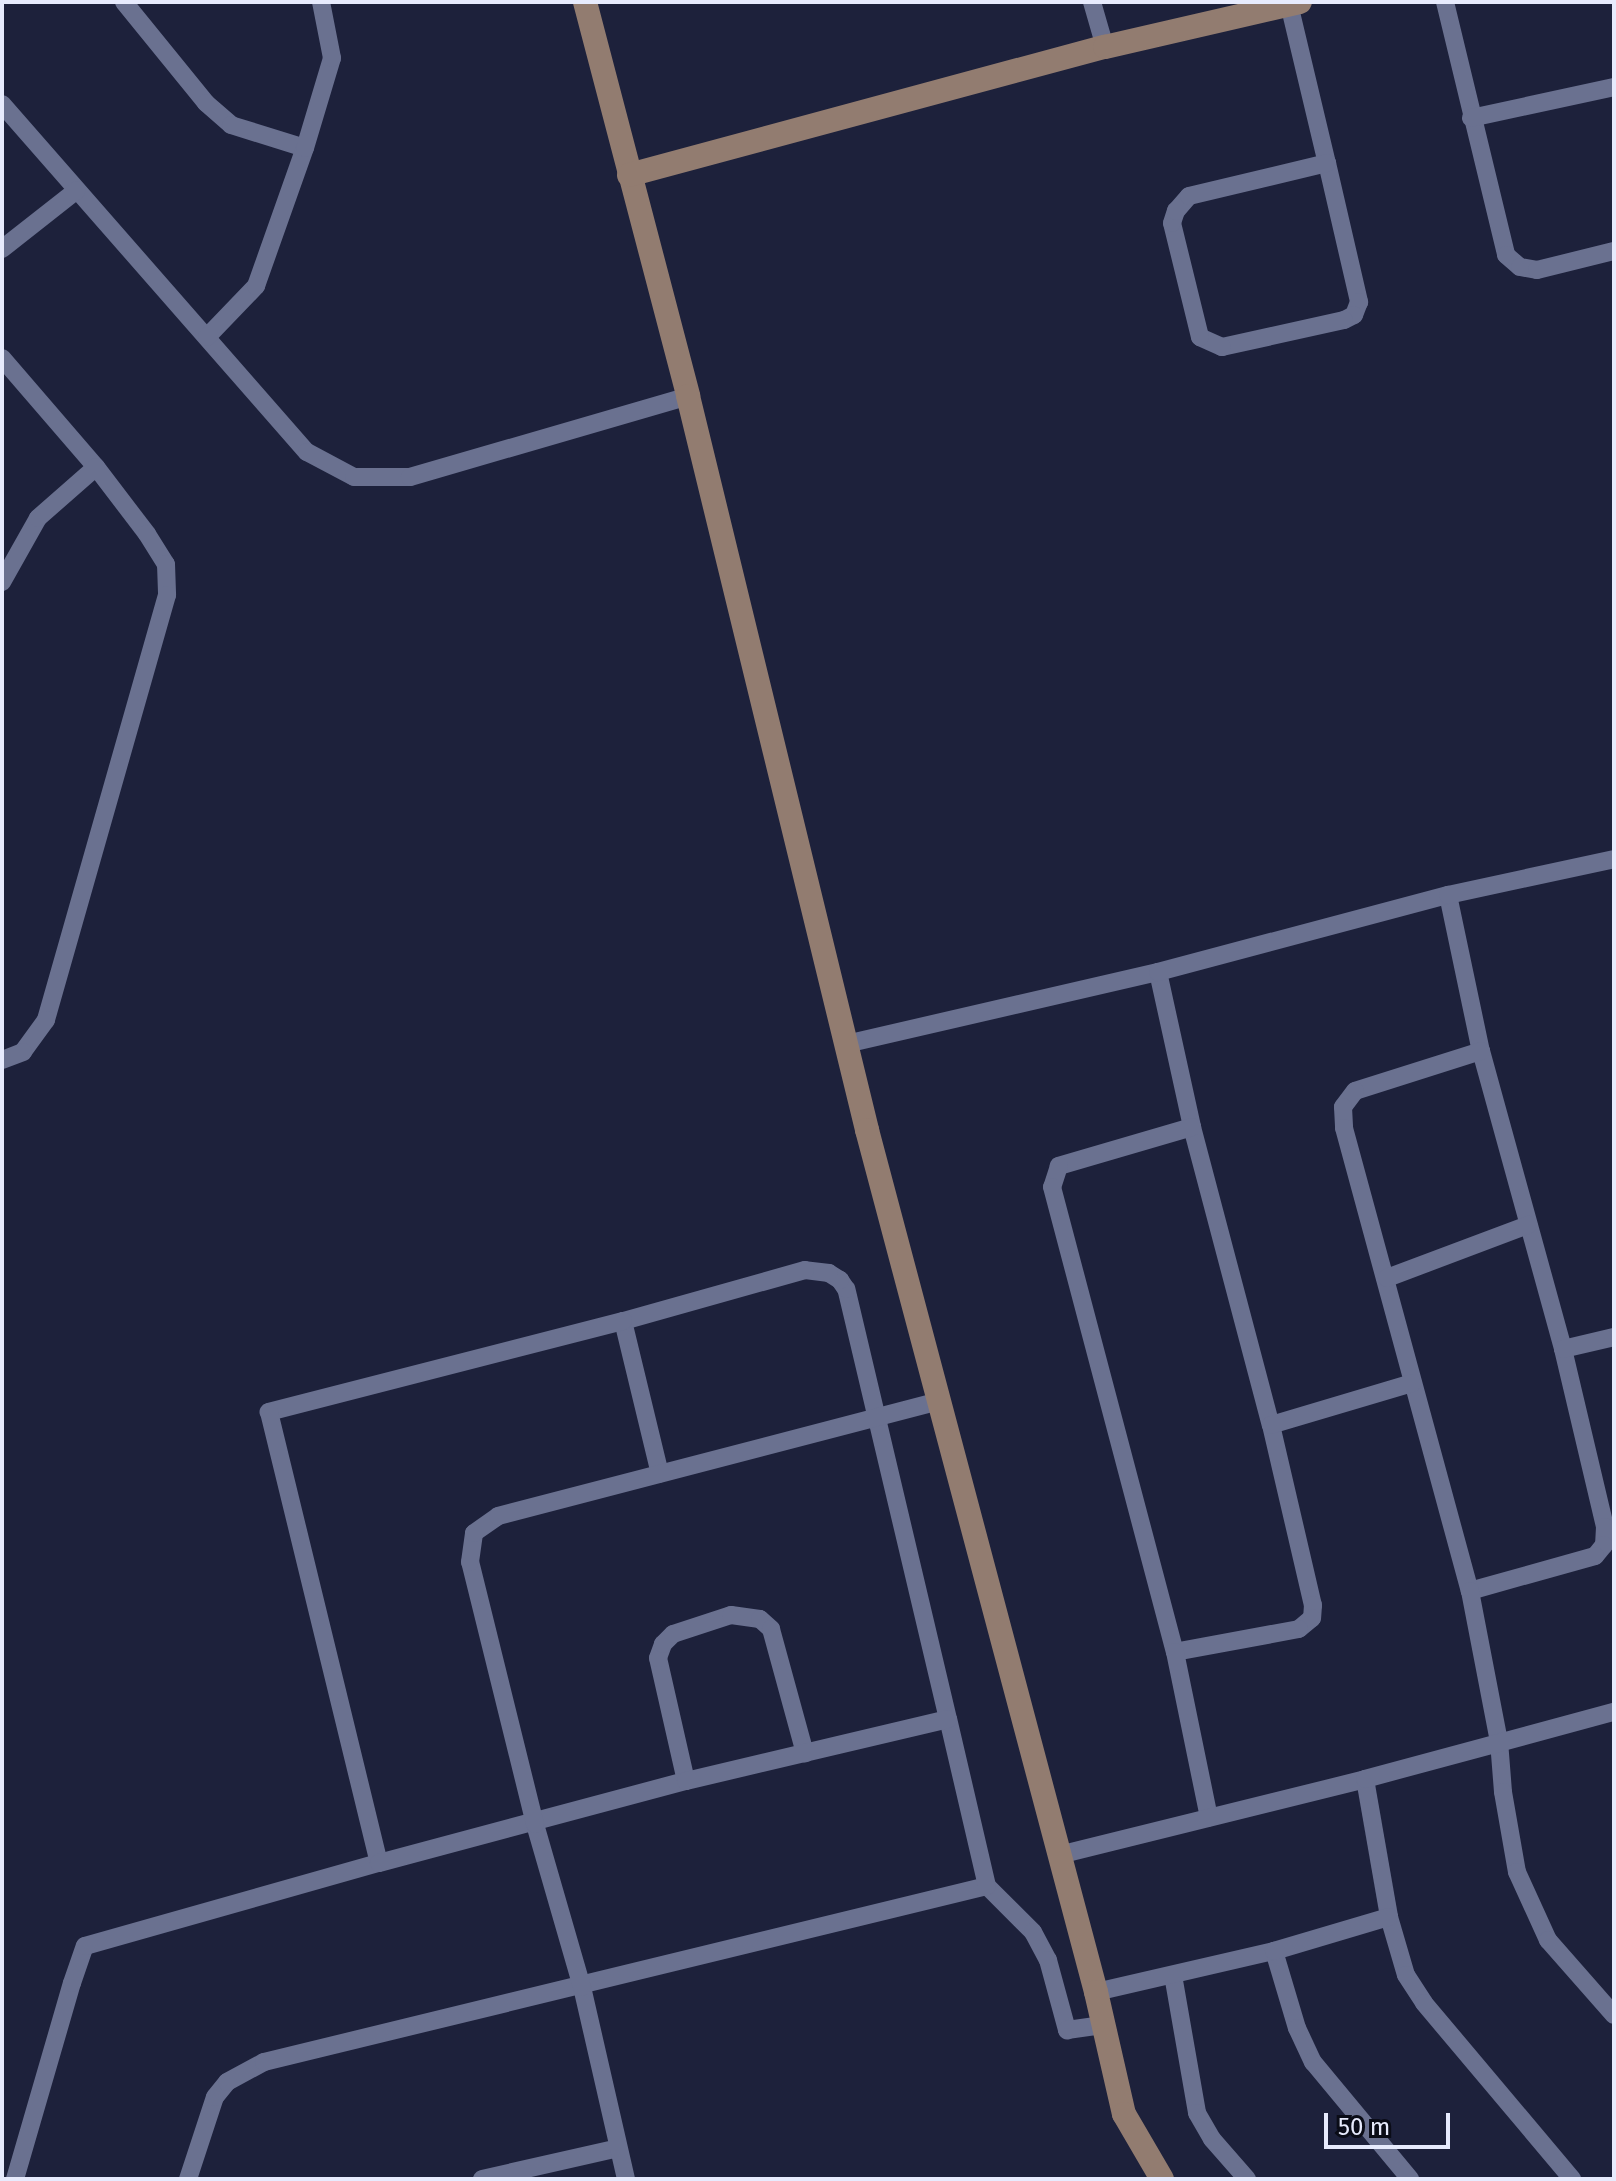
<!DOCTYPE html>
<html>
<head>
<meta charset="utf-8">
<style>
  body { margin:0 }
  #map { position:relative; width:1616px; height:2181px; overflow:hidden; background:#1d213b; font-family:"Fira Sans",sans-serif }
  div>[style] { position:absolute }
  .street>* { height:18px; margin:-9px; padding:0 9px; transform-origin:9px; border-radius:9px; background:#6a7190 }
  .secondary>* { height:24px; margin:-12px; padding:0 12px; transform-origin:12px; border-radius:12px; background:#927c70 }
  span { translate:-50% -50%; white-space:nowrap; text-align:center; line-height:1.15; -webkit-text-stroke:6px #0a0c17; paint-order:stroke }
  .frame { position:absolute; inset:0; border:4px solid #e7ebfd; pointer-events:none }
  .scale { position:absolute; left:1324px; top:2113px; width:126px; height:36px; box-sizing:border-box; border:4px solid #e7ebfd; border-top:0; padding-left:10px; font-size:24px; line-height:28px; white-space:nowrap; color:#e7ebfd; -webkit-text-stroke:6px #0a0c17; paint-order:stroke }
</style>
</head>
<body>
<div id="map">
  <div class="street">
    <i style="left:124px;top:2px;width:130px;rotate:50.9deg"></i>
    <i style="left:206px;top:103px;width:33px;rotate:41deg"></i>
    <i style="left:231px;top:125px;width:77px;rotate:17.3deg"></i>
    <i style="left:1092px;top:2px;width:47px;rotate:73.9deg"></i>
    <i style="left:1445px;top:2px;width:260px;rotate:76.4deg"></i>
    <i style="left:1506px;top:255px;width:18px;rotate:41deg"></i>
    <i style="left:1520px;top:267px;width:17px;rotate:10deg"></i>
    <i style="left:1537px;top:270px;width:79px;rotate:-13.9deg"></i>
    <i style="left:1289px;top:4px;width:163px;rotate:76.6deg"></i>
    <i style="left:1327px;top:163px;width:143px;rotate:77deg"></i>
    <i style="left:1359px;top:302px;width:14px;rotate:111deg"></i>
    <i style="left:1354px;top:315px;width:11px;rotate:153deg"></i>
    <i style="left:1344px;top:320px;width:125px;rotate:167.5deg"></i>
    <i style="left:1222px;top:347px;width:24px;rotate:-156deg"></i>
    <i style="left:1200px;top:337px;width:117px;rotate:-103.8deg"></i>
    <i style="left:1172px;top:223px;width:13px;rotate:-72deg"></i>
    <i style="left:1176px;top:211px;width:20px;rotate:-49deg"></i>
    <i style="left:1189px;top:196px;width:142px;rotate:-13.4deg"></i>
    <i style="left:2px;top:104px;width:463px;rotate:48.8deg"></i>
    <i style="left:307px;top:452px;width:53px;rotate:28deg"></i>
    <i style="left:354px;top:477px;width:56px"></i>
    <i style="left:410px;top:477px;width:290px;rotate:-16.2deg"></i>
    <i style="left:1471px;top:118px;width:146px;rotate:-12.2deg"></i>
    <i style="left:2px;top:249px;width:95px;rotate:-38.2deg"></i>
    <i style="left:207px;top:337px;width:71px;rotate:-46.1deg"></i>
    <i style="left:256px;top:286px;width:146px;rotate:-70.5deg"></i>
    <i style="left:305px;top:148px;width:94px;rotate:-73.3deg"></i>
    <i style="left:332px;top:58px;width:57px;rotate:-101.1deg"></i>
    <i style="left:2px;top:358px;width:144px;rotate:49.2deg"></i>
    <i style="left:96px;top:467px;width:84px;rotate:52.7deg"></i>
    <i style="left:147px;top:534px;width:36px;rotate:58deg"></i>
    <i style="left:166px;top:564px;width:31px;rotate:88deg"></i>
    <i style="left:167px;top:595px;width:442px;rotate:105.9deg"></i>
    <i style="left:46px;top:1020px;width:39px;rotate:126deg"></i>
    <i style="left:23px;top:1052px;width:22px;rotate:159deg"></i>
    <i style="left:2px;top:582px;width:73px;rotate:-60.6deg"></i>
    <i style="left:38px;top:518px;width:77px;rotate:-41.3deg"></i>
    <i style="left:1448px;top:895px;width:159px;rotate:78.1deg"></i>
    <i style="left:1481px;top:1051px;width:309px;rotate:74.6deg"></i>
    <i style="left:1563px;top:1349px;width:183px;rotate:76.7deg"></i>
    <i style="left:1605px;top:1527px;width:18px;rotate:93deg"></i>
    <i style="left:1604px;top:1545px;width:14px;rotate:129deg"></i>
    <i style="left:1595px;top:1556px;width:130px;rotate:164.4deg"></i>
    <i style="left:1158px;top:972px;width:159px;rotate:77.6deg"></i>
    <i style="left:1192px;top:1127px;width:308px;rotate:75.2deg"></i>
    <i style="left:1271px;top:1425px;width:185px;rotate:76.9deg"></i>
    <i style="left:1313px;top:1605px;width:13px;rotate:94deg"></i>
    <i style="left:1312px;top:1618px;width:17px;rotate:140deg"></i>
    <i style="left:1299px;top:1629px;width:126px;rotate:169.5deg"></i>
    <i style="left:846px;top:1044px;width:320px;rotate:-13deg"></i>
    <i style="left:1158px;top:972px;width:300px;rotate:-14.9deg"></i>
    <i style="left:1448px;top:895px;width:170px;rotate:-12.2deg"></i>
    <i style="left:1481px;top:1051px;width:132px;rotate:162.4deg"></i>
    <i style="left:1355px;top:1091px;width:20px;rotate:127deg"></i>
    <i style="left:1343px;top:1107px;width:21px;rotate:87deg"></i>
    <i style="left:1344px;top:1128px;width:480px;rotate:74.8deg"></i>
    <i style="left:1470px;top:1591px;width:153px;rotate:79.1deg"></i>
    <i style="left:1499px;top:1741px;width:51px;rotate:85.5deg"></i>
    <i style="left:1503px;top:1792px;width:81px;rotate:80.1deg"></i>
    <i style="left:1517px;top:1872px;width:75px;rotate:65.5deg"></i>
    <i style="left:1548px;top:1940px;width:100px;rotate:48.7deg"></i>
    <i style="left:1192px;top:1127px;width:139px;rotate:163.7deg"></i>
    <i style="left:1059px;top:1166px;width:22px;rotate:108deg"></i>
    <i style="left:1052px;top:1187px;width:481px;rotate:75.2deg"></i>
    <i style="left:1175px;top:1652px;width:169px;rotate:78.4deg"></i>
    <i style="left:1387px;top:1278px;width:151px;rotate:-20.6deg"></i>
    <i style="left:623px;top:1321px;width:157px;rotate:76.4deg"></i>
    <i style="left:1563px;top:1349px;width:52px;rotate:-13.2deg"></i>
    <i style="left:1271px;top:1425px;width:147px;rotate:-16.6deg"></i>
    <i style="left:1365px;top:1779px;width:140px;rotate:80.1deg"></i>
    <i style="left:1389px;top:1917px;width:60px;rotate:73.7deg"></i>
    <i style="left:1406px;top:1975px;width:33px;rotate:57deg"></i>
    <i style="left:1424px;top:2003px;width:230px;rotate:49.9deg"></i>
    <i style="left:686px;top:1781px;width:126px;rotate:-102.8deg"></i>
    <i style="left:658px;top:1658px;width:15px;rotate:-70deg"></i>
    <i style="left:663px;top:1644px;width:14px;rotate:-45deg"></i>
    <i style="left:673px;top:1634px;width:61px;rotate:-18.1deg"></i>
    <i style="left:731px;top:1615px;width:29px;rotate:8deg"></i>
    <i style="left:760px;top:1619px;width:15px;rotate:42deg"></i>
    <i style="left:771px;top:1629px;width:129px;rotate:74.7deg"></i>
    <i style="left:1059px;top:1855px;width:315px;rotate:-13.9deg"></i>
    <i style="left:1365px;top:1779px;width:258px;rotate:-15.1deg"></i>
    <i style="left:987px;top:1886px;width:65px;rotate:45deg"></i>
    <i style="left:1033px;top:1932px;width:32px;rotate:62deg"></i>
    <i style="left:1048px;top:1960px;width:73px;rotate:74.8deg"></i>
    <i style="left:1067px;top:2030px;width:36px;rotate:-8deg"></i>
    <i style="left:1274px;top:1951px;width:80px;rotate:73.4deg"></i>
    <i style="left:1297px;top:2028px;width:38px;rotate:65deg"></i>
    <i style="left:1313px;top:2062px;width:152px;rotate:50.3deg"></i>
    <i style="left:1173px;top:1975px;width:140px;rotate:80.1deg"></i>
    <i style="left:1197px;top:2113px;width:30px;rotate:60deg"></i>
    <i style="left:1212px;top:2139px;width:53px;rotate:48.8deg"></i>
    <i style="left:1096px;top:1992px;width:183px;rotate:-13deg"></i>
    <i style="left:1274px;top:1951px;width:120px;rotate:-16.5deg"></i>
    <i style="left:15px;top:2179px;width:204px;rotate:-73.8deg"></i>
    <i style="left:72px;top:1983px;width:39px;rotate:-71deg"></i>
    <i style="left:85px;top:1946px;width:305px;rotate:-15.8deg"></i>
    <i style="left:188px;top:2179px;width:86px;rotate:-71.8deg"></i>
    <i style="left:215px;top:2097px;width:19px;rotate:-51deg"></i>
    <i style="left:227px;top:2082px;width:42px;rotate:-28.4deg"></i>
    <i style="left:264px;top:2062px;width:744px;rotate:-13.68deg"></i>
    <i style="left:987px;top:1886px;width:171px;rotate:-103.1deg"></i>
    <i style="left:948px;top:1719px;width:442px;rotate:-103.3deg"></i>
    <i style="left:846px;top:1289px;width:11px;rotate:-124deg"></i>
    <i style="left:840px;top:1280px;width:13px;rotate:-148deg"></i>
    <i style="left:829px;top:1273px;width:24px;rotate:-173deg"></i>
    <i style="left:805px;top:1270px;width:189px;rotate:164.3deg"></i>
    <i style="left:623px;top:1321px;width:366px;rotate:165.6deg"></i>
    <i style="left:269px;top:1412px;width:464px;rotate:76.3deg"></i>
    <i style="left:379px;top:1863px;width:318px;rotate:-15deg"></i>
    <i style="left:686px;top:1781px;width:269px;rotate:-13.3deg"></i>
    <i style="left:482px;top:2179px;width:139px;rotate:-12.8deg"></i>
    <i style="left:626px;top:2179px;width:197px;rotate:-102.9deg"></i>
    <i style="left:582px;top:1987px;width:170px;rotate:-106.1deg"></i>
    <i style="left:535px;top:1824px;width:270px;rotate:-103.9deg"></i>
    <i style="left:470px;top:1562px;width:29px;rotate:-82deg"></i>
    <i style="left:474px;top:1533px;width:29px;rotate:-35deg"></i>
    <i style="left:498px;top:1516px;width:456px;rotate:-14.6deg"></i>
  </div>
  <div class="secondary">
    <i style="left:585px;top:2px;width:407px;rotate:75.3deg"></i>
    <i style="left:688px;top:396px;width:756px;rotate:76.29deg"></i>
    <i style="left:867px;top:1130px;width:892px;rotate:75.12deg"></i>
    <i style="left:1096px;top:1992px;width:125px;rotate:77.1deg"></i>
    <i style="left:1124px;top:2114px;width:75px;rotate:59.7deg"></i>
    <i style="left:629px;top:175px;width:493px;rotate:-15.1deg"></i>
    <i style="left:1105px;top:47px;width:200px;rotate:-13deg"></i>
  </div>
  <div class="frame"></div>
  <div class="scale">50 m</div>
</div>
</body>
</html>
